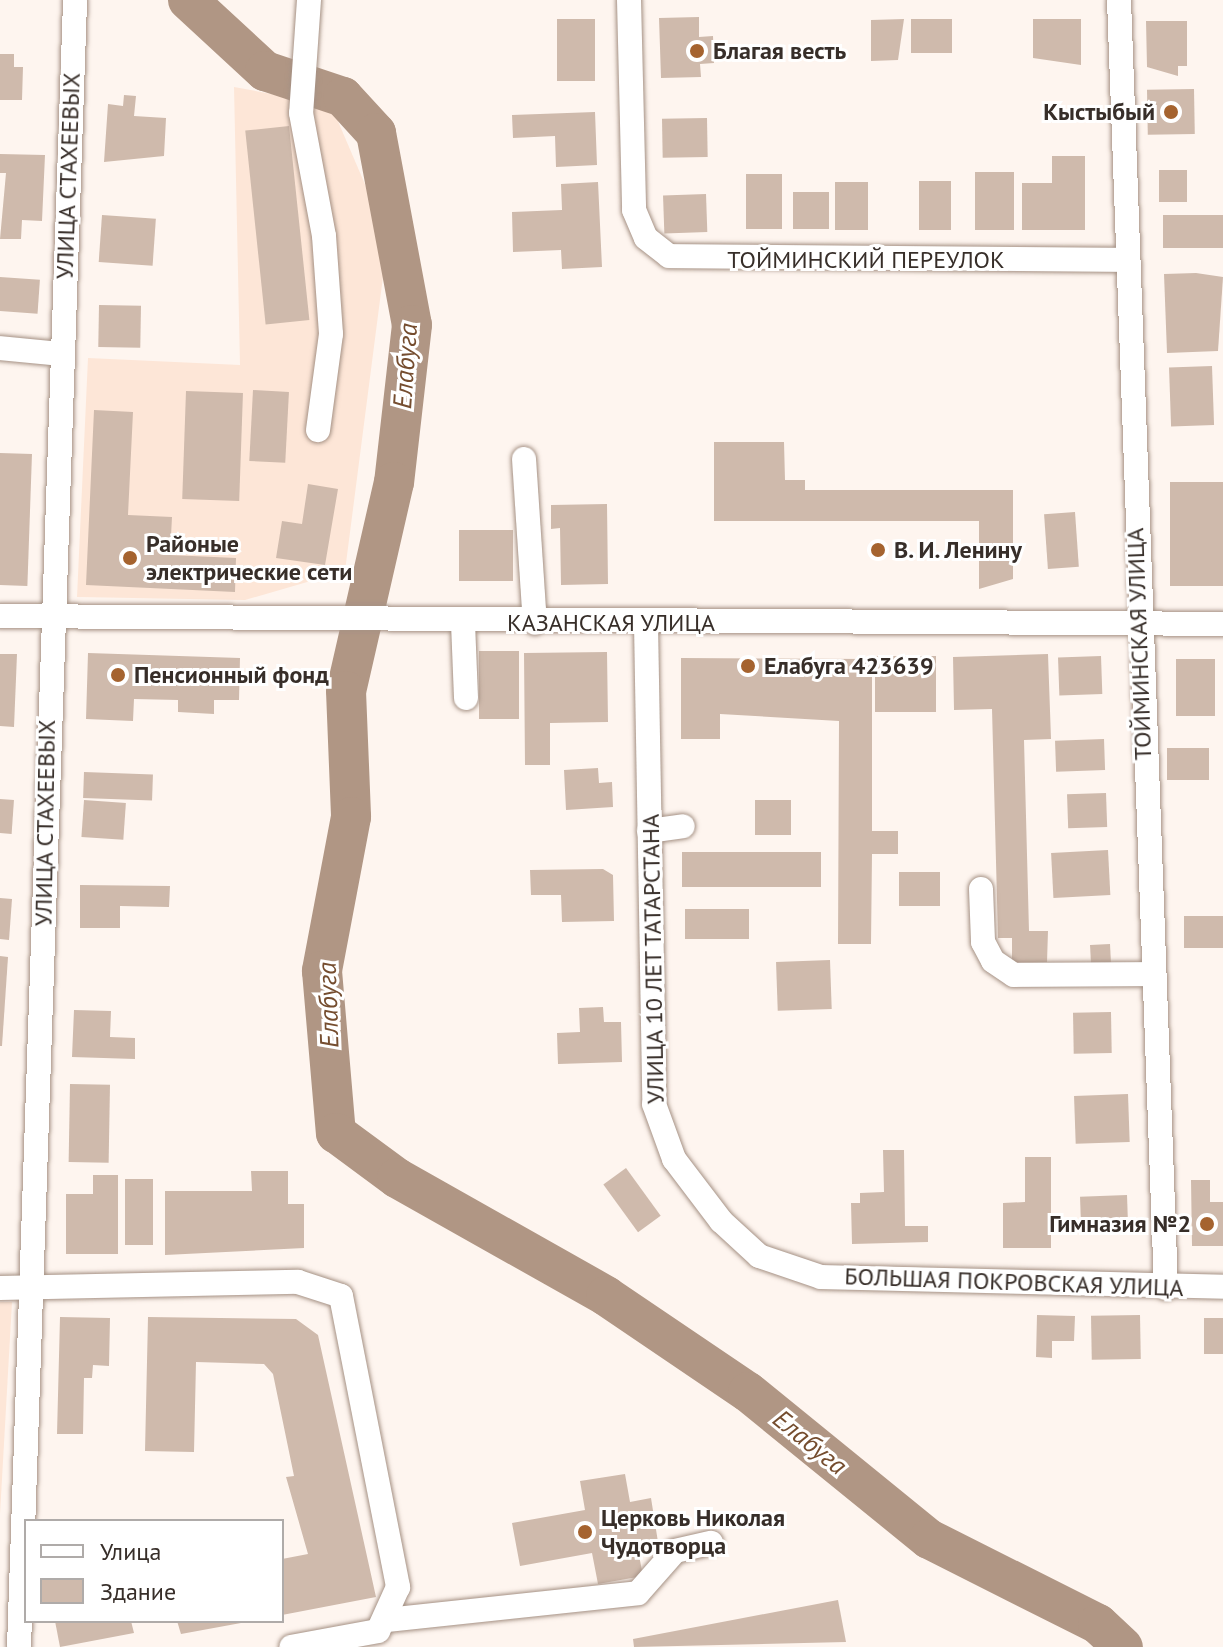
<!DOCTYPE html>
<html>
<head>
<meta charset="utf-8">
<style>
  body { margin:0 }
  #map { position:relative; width:1223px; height:1647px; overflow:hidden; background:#fef5ef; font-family:"PT Sans",sans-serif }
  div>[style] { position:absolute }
  .built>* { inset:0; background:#fde6d7 }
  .river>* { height:40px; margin:-20px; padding:0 20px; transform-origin:20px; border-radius:20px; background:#b09684 }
  .building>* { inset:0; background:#cfbaac; transform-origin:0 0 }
  .roads { filter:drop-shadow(0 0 2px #a59184) drop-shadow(0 0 2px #a59184) }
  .minor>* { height:24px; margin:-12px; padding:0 12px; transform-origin:12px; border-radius:12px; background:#fff }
  .dots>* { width:22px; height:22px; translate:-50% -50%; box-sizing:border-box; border:4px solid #fff; border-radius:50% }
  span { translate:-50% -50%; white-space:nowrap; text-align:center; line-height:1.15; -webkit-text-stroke:6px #fff; paint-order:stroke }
  .poi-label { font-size:24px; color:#372e29; font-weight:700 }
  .left { translate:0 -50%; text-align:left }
  .right { translate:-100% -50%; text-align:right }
  .street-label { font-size:24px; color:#372e29 }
  .water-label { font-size:26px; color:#754d2f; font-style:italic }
  .legend { position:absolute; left:24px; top:1519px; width:260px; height:104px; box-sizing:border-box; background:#fff; border:2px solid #afaba9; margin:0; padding:10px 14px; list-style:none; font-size:24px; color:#372e29 }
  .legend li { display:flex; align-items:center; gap:16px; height:40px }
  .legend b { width:40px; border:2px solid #afaba9 }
</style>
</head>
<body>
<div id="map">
  <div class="built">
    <i style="clip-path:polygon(234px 87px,331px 105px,388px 238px,345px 571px,245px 600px,77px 597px,88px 358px,240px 365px)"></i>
    <i style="clip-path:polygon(0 1302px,12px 1302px,0 1514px)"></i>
  </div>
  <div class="river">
    <i style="left:188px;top:0;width:105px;rotate:42.7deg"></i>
    <i style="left:265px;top:71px;width:82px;rotate:18.4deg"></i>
    <i style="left:343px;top:97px;width:49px;rotate:47.5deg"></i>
    <i style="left:376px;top:133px;width:195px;rotate:79.4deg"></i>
    <i style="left:412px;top:325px;width:158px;rotate:96.5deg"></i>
    <i style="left:394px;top:482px;width:214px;rotate:102.9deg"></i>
    <i style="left:346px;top:691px;width:126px;rotate:87.7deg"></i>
    <i style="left:351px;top:817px;width:157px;rotate:100.7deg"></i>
    <i style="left:322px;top:971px;width:163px;rotate:85.1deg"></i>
    <i style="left:336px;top:1133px;width:76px;rotate:36.4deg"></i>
    <i style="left:397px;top:1178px;width:240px;rotate:29.4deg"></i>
    <i style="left:606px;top:1296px;width:171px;rotate:34.1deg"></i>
    <i style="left:748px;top:1392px;width:233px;rotate:39.1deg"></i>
    <i style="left:929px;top:1539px;width:189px;rotate:26.7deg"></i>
    <i style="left:1098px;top:1624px;width:34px;rotate:43deg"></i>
  </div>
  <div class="building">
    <i style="clip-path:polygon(699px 17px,699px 37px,713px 36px,714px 63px,700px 64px,701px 77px,661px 78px,659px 18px)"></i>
    <i style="left:557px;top:19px;width:38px;height:62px"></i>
    <i style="clip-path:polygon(904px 19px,898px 60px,871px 61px,871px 20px)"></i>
    <i style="left:911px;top:19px;width:41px;height:34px"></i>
    <i style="clip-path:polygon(1033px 19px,1081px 19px,1081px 65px,1033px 58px)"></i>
    <i style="clip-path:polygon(1146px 21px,1187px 21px,1187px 66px,1178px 66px,1178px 76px,1147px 67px)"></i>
    <i style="clip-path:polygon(0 54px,14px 54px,14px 67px,23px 67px,22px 100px,0 100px)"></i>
    <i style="left:1194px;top:89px;width:45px;height:47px;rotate:89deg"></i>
    <i style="clip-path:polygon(124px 95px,136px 96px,134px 116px,166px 118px,164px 156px,104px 162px,108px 104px,123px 106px)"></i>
    <i style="clip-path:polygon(595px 112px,597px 165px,556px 167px,555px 136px,513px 138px,512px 115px)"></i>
    <i style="left:707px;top:118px;width:39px;height:45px;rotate:89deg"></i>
    <i style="left:289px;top:126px;width:195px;height:44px;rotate:84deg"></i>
    <i style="clip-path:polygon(0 154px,45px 155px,42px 221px,22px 220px,21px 239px,0 239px,6px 173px,0 173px)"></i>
    <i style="clip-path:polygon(1052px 156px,1085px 156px,1085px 230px,1022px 230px,1022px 183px,1052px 183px)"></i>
    <i style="left:1159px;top:170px;width:28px;height:32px"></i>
    <i style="left:975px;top:172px;width:39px;height:58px"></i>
    <i style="left:746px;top:174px;width:36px;height:55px"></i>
    <i style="left:919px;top:181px;width:32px;height:49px"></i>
    <i style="clip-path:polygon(598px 182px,602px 267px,562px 269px,561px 250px,513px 252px,512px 212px,562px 210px,561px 184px)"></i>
    <i style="left:835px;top:182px;width:33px;height:48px"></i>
    <i style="left:793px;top:192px;width:36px;height:37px"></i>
    <i style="left:706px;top:194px;width:38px;height:43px;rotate:88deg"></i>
    <i style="left:102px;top:215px;width:54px;height:47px;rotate:4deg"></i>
    <i style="left:1223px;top:215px;width:33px;height:60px;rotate:90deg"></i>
    <i style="clip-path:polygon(1196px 273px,1223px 277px,1218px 351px,1167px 353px,1164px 274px)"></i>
    <i style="left:0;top:277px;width:40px;height:34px;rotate:4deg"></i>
    <i style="left:99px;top:305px;width:42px;height:42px;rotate:1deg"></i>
    <i style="left:1212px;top:366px;width:59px;height:43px;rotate:88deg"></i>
    <i style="left:253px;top:390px;width:36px;height:71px;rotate:3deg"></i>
    <i style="left:186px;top:391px;width:57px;height:108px;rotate:2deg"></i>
    <i style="clip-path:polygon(94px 410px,133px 412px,128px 515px,172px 517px,170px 555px,236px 558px,235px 592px,86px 585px)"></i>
    <i style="clip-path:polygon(714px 442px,784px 442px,785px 480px,805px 480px,805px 490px,1013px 490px,1013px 579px,979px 589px,979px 521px,714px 521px)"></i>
    <i style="left:0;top:453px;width:32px;height:132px;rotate:2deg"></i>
    <i style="left:1170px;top:482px;width:53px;height:104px"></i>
    <i style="clip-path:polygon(308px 484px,338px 489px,325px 565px,276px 558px,282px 521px,302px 524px)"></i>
    <i style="clip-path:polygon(607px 504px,608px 584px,561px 585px,560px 528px,551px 529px,551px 505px)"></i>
    <i style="left:1075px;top:512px;width:55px;height:31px;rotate:86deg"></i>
    <i style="left:459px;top:530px;width:54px;height:51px"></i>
    <i style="left:479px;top:651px;width:40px;height:68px"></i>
    <i style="clip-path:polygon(607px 652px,608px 722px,550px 723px,550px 765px,525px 765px,524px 653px)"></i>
    <i style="clip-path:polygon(88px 653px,240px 658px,239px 700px,214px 700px,214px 714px,178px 712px,178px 700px,134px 699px,133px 721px,86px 719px)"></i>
    <i style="clip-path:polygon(0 654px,17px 654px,14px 727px,0 726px)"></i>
    <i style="clip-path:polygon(1048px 654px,1051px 739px,1024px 740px,1029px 931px,1048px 931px,1047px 962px,1012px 962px,1012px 938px,998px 938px,992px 709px,954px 710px,953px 657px)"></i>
    <i style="left:875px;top:656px;width:61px;height:56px"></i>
    <i style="left:1101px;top:656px;width:38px;height:43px;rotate:88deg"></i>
    <i style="clip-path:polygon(681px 658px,872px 659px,872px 831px,898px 831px,898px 854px,872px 854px,871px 944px,838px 944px,839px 721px,720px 714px,720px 739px,681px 739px)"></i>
    <i style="left:1176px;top:659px;width:39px;height:57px"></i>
    <i style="left:1104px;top:739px;width:31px;height:49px;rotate:88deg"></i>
    <i style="left:1167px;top:748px;width:42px;height:32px"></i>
    <i style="clip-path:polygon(598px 768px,599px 783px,612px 782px,613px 807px,566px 810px,564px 770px)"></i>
    <i style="left:84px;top:772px;width:69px;height:26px;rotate:2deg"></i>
    <i style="left:1106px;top:793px;width:34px;height:39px;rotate:88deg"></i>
    <i style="left:0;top:799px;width:14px;height:34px;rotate:4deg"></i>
    <i style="left:84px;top:800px;width:42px;height:37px;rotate:4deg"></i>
    <i style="left:791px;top:800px;width:35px;height:36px;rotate:90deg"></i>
    <i style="left:1108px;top:850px;width:45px;height:57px;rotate:87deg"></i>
    <i style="left:821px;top:852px;width:35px;height:139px;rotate:90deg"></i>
    <i style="clip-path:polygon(603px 869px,613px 875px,614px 921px,562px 922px,561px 895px,531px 895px,530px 870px)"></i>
    <i style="left:899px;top:872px;width:41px;height:34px"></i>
    <i style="clip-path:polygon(80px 885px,170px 886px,169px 907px,120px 906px,120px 928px,80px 928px)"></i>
    <i style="clip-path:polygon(0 898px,12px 899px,9px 940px,0 939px)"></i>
    <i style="left:749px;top:909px;width:30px;height:64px;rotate:90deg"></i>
    <i style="left:1223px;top:916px;width:32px;height:39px;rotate:90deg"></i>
    <i style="left:1110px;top:944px;width:19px;height:20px;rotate:87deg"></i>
    <i style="clip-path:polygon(0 956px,8px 957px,2px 1046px,0 1046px)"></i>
    <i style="left:830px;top:960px;width:49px;height:54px;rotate:88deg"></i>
    <i style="clip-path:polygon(603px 1007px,604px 1022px,621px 1022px,622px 1062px,558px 1064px,557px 1033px,580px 1032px,579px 1008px)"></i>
    <i style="clip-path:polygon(74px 1010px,111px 1011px,110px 1037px,135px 1038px,135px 1059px,72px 1057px)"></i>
    <i style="left:1111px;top:1012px;width:41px;height:38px;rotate:89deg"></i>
    <i style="left:70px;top:1084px;width:40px;height:78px;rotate:1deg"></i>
    <i style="left:1128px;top:1094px;width:48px;height:54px;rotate:88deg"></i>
    <i style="clip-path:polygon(883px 1150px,904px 1150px,905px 1226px,928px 1226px,928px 1242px,852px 1244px,851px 1203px,860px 1203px,860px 1193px,884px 1192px)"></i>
    <i style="clip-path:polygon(1025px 1157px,1051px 1157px,1051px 1248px,1003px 1248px,1003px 1203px,1025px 1202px)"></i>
    <i style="left:626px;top:1168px;width:59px;height:28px;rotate:54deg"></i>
    <i style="clip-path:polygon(251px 1171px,288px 1171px,288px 1204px,304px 1204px,304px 1248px,165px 1255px,165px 1191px,252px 1191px)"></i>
    <i style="clip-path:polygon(93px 1175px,118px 1175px,118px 1254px,66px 1254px,66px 1194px,93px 1194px)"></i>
    <i style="left:125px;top:1179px;width:28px;height:66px"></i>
    <i style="clip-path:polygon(1191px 1180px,1210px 1180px,1210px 1202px,1223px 1202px,1223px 1246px,1192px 1246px)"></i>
    <i style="left:1127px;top:1195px;width:38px;height:47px;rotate:88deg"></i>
    <i style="clip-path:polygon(1037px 1315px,1075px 1316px,1074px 1341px,1052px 1341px,1052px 1358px,1036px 1357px)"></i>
    <i style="left:1140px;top:1315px;width:44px;height:49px;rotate:89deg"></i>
    <i style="clip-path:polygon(60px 1317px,110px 1318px,109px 1366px,93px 1365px,92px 1378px,84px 1378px,83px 1434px,57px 1434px)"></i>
    <i style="clip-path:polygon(148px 1317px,296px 1319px,318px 1335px,376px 1597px,282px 1615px,282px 1559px,308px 1554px,286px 1477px,294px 1476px,273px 1374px,264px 1364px,196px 1362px,194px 1452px,145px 1451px)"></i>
    <i style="left:1204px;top:1318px;width:19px;height:36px"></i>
    <i style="clip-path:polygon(625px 1474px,630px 1502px,651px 1498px,658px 1542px,637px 1545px,643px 1576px,598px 1584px,592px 1553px,520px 1566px,512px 1523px,585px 1510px,580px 1481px)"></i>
    <i style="clip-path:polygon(838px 1600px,846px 1642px,634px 1647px,633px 1639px)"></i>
    <i style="clip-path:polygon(55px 1621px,131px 1621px,134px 1633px,60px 1647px)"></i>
    <i style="clip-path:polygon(177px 1621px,241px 1621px,241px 1623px,181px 1634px)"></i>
  </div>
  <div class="roads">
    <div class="minor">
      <i style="left:309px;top:0;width:113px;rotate:94deg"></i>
      <i style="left:301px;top:113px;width:125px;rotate:79.4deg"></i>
      <i style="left:324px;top:236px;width:98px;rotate:85.9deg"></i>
      <i style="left:331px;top:334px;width:97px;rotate:97.7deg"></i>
      <i style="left:629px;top:0;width:210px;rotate:88.6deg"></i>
      <i style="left:634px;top:210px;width:30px;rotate:67deg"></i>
      <i style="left:646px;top:238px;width:29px;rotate:38deg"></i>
      <i style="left:669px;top:256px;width:456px;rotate:0.5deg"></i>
      <i style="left:1119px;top:0;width:1289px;rotate:87.91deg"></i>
      <i style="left:0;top:348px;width:61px;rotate:5.6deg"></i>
      <i style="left:524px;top:459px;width:164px;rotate:86.2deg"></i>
      <i style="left:0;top:616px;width:1223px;rotate:0.37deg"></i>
      <i style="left:463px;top:623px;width:75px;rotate:87.7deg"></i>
      <i style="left:646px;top:623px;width:481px;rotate:89deg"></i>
      <i style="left:654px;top:1104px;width:59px;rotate:70deg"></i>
      <i style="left:674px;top:1159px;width:78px;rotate:52.8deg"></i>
      <i style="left:721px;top:1221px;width:52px;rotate:42.6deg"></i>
      <i style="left:759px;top:1256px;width:65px;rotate:18.7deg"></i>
      <i style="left:821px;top:1277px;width:402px;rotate:1.4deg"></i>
      <i style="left:649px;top:831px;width:34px;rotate:-8deg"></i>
      <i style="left:981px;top:889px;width:53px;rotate:87.8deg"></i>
      <i style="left:983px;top:942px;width:21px;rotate:62deg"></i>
      <i style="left:993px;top:961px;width:25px;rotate:34deg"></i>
      <i style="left:1014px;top:975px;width:138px;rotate:-0.4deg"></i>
      <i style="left:0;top:1288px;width:298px;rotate:-1.2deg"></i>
      <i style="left:298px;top:1282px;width:45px;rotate:18deg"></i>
      <i style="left:341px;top:1296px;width:297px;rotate:78.9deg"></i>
      <i style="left:398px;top:1587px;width:48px;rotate:114.4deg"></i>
      <i style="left:378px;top:1631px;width:88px;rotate:169.6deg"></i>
      <i style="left:387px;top:1620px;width:252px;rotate:-6.1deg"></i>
      <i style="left:638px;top:1593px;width:56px;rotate:-48.6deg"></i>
      <i style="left:675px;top:1551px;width:37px;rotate:-13deg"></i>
      <i style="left:19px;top:1647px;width:1648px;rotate:-88.05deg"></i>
    </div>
  </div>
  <div class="dots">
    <i style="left:697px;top:51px;background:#a5632f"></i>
    <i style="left:1171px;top:112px;background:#a5632f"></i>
    <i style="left:878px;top:550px;background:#a5632f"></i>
    <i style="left:130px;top:558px;background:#a5632f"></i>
    <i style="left:748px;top:666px;background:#a5632f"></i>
    <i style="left:118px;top:675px;background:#a5632f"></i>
    <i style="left:1207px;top:1224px;background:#a5632f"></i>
    <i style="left:585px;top:1532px;background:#a5632f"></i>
  </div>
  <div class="poi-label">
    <span class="left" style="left:713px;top:51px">Благая весть</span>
    <span class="right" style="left:1155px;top:112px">Кыстыбый</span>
    <span class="left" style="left:146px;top:558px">Районые<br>электрические сети</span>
    <span class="left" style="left:894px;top:550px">В. И. Ленину</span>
    <span class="left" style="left:764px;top:666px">Елабуга 423639</span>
    <span class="left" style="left:134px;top:675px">Пенсионный фонд</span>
    <span class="right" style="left:1191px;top:1224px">Гимназия №2</span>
    <span class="left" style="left:601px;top:1532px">Церковь Николая<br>Чудотворца</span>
  </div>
  <div class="street-label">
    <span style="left:68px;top:176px;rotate:-88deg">УЛИЦА СТАХЕЕВЫХ</span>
    <span style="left:866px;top:260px">ТОЙМИНСКИЙ ПЕРЕУЛОК</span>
    <span style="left:611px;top:623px">КАЗАНСКАЯ УЛИЦА</span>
    <span style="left:1139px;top:644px;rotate:-92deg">ТОЙМИНСКАЯ УЛИЦА</span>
    <span style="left:45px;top:823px;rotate:-89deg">УЛИЦА СТАХЕЕВЫХ</span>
    <span style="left:653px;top:959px;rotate:-91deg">УЛИЦА 10 ЛЕТ ТАТАРСТАНА</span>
    <span style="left:1014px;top:1282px;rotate:2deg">БОЛЬШАЯ ПОКРОВСКАЯ УЛИЦА</span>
  </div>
  <div class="water-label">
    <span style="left:405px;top:366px;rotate:-86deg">Елабуга</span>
    <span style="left:328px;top:1005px;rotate:-92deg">Елабуга</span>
    <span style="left:810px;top:1442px;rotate:39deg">Елабуга</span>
  </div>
  <ul class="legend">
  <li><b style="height:10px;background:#fff"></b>Улица</li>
  <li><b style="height:22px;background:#cfbaac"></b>Здание</li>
  </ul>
</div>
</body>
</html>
